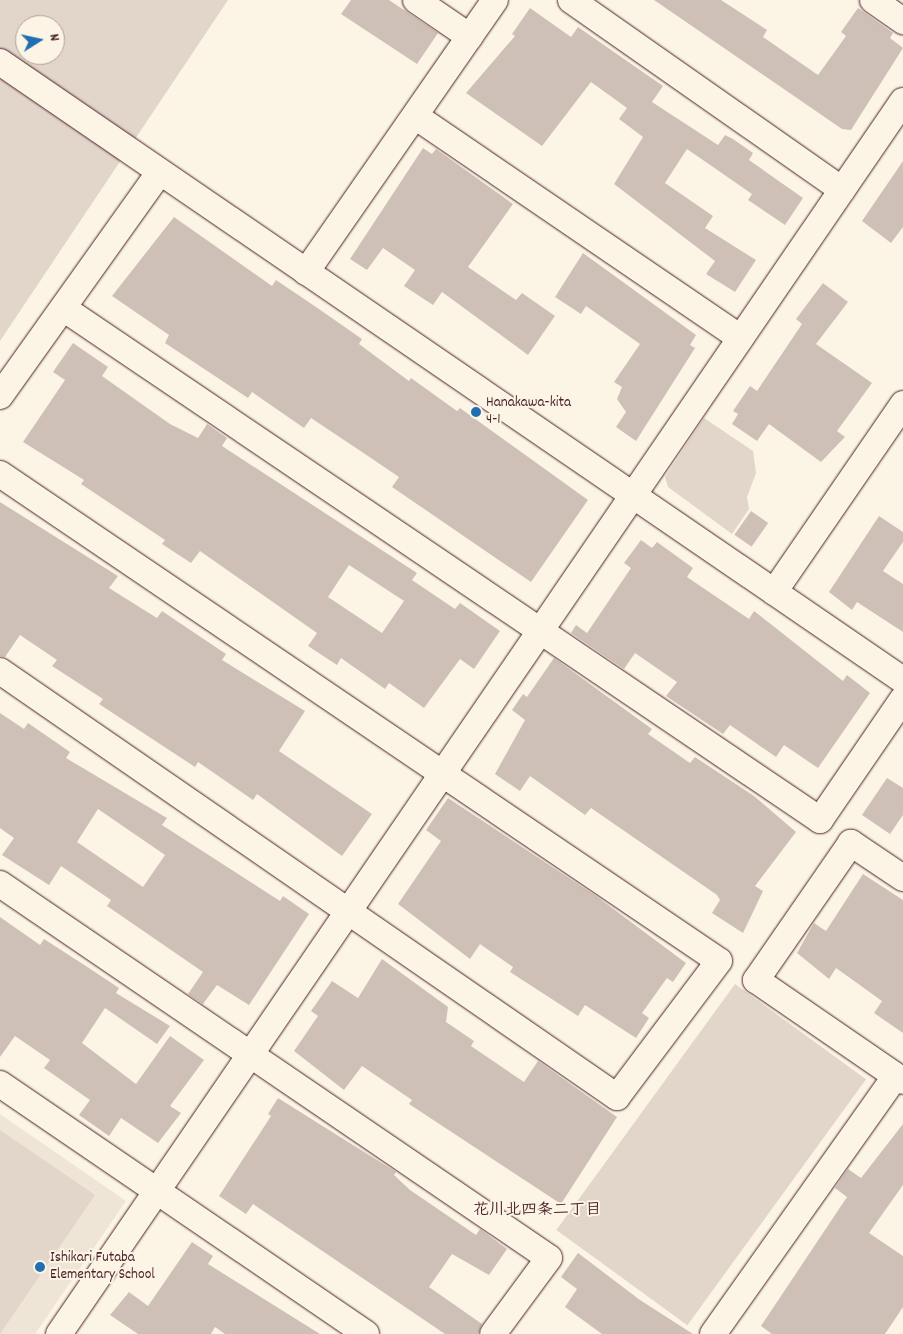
<!DOCTYPE html>
<html>
<head>
<meta charset="utf-8">
<style>
  body { margin:0 }
  #map { position:relative; width:903px; height:1334px; overflow:hidden; background:#fcf5e5; font-family:Dekko,"Klee One",sans-serif }
  div>[style] { position:absolute }
  .built>* { inset:0; background:#eee5d7 }
  .green>* { inset:0; background:#e2d5ca; transform-origin:0 0 }
  .building>* { inset:0; background:#cfc0b7; transform-origin:0 0 }
  .roads { filter:drop-shadow(0 0 1px #4a1f2b) drop-shadow(0 0 1px #4a1f2b) }
  .street>* { height:26px; margin:-13px; padding:0 13px; transform-origin:13px; border-radius:13px; background:#fcf5e5 }
  .dots>* { width:14px; height:14px; translate:-50% -50%; box-sizing:border-box; border:2px solid #fcf5e5; border-radius:50% }
  span { translate:-50% -50%; white-space:nowrap; text-align:center; line-height:1.15; -webkit-text-stroke:4px #fcf5e5; paint-order:stroke }
  .poi-label { font-size:15px; color:#4a1f2b }
  .left { translate:0 -50%; text-align:left }
  .neighbourhood-label { font-size:16px; color:#4a1f2b; font-weight:700 }
  .north { position:absolute; left:15px; top:15px; width:50px; height:50px; box-sizing:border-box; background:#fcf5e5; border:1px solid #b59f9b; border-radius:50%; rotate:80deg; font-size:14px; font-weight:700; line-height:20px; text-align:center; color:#4a1f2b }
  .north::after { content:''; display:block; margin:auto; width:18px; height:22px; background:#1f6fb2; clip-path:polygon(50% 0,100% 100%,50% 72%,0 100%) }
</style>
</head>
<body>
<div id="map">
  <div class="built">
    <i style="clip-path:polygon(0 1114px,126px 1201px,35px 1334px,0 1334px)"></i>
  </div>
  <div class="green">
    <i style="clip-path:polygon(evenodd,0 0,228px 0,0 341px,0 0,25px 25px,55px 25px,55px 55px,25px 55px,25px 25px)"></i>
    <i style="clip-path:polygon(704px 418px,753px 451px,756px 473px,747px 497px,749px 509px,732px 534px,668px 487px,665px 477px)"></i>
    <i style="left:735px;top:984px;width:162px;height:304px;rotate:36deg"></i>
    <i style="clip-path:polygon(0 1130px,95px 1195px,0 1334px)"></i>
  </div>
  <div class="building">
    <i style="clip-path:polygon(351px 0,389px 0,438px 33px,417px 64px,341px 14px)"></i>
    <i style="clip-path:polygon(654px 0,721px 0,767px 30px,763px 37px,818px 75px,846px 36px,841px 32px,858px 8px,893px 33px,890px 38px,903px 48px,851px 130px,842px 129px)"></i>
    <i style="clip-path:polygon(530px 8px,571px 37px,578px 27px,663px 86px,652px 102px,718px 145px,725px 135px,733px 139px,753px 153px,749px 160px,803px 198px,785px 225px,748px 200px,752px 194px,687px 149px,665px 183px,713px 216px,705px 228px,756px 260px,735px 292px,706px 274px,715px 261px,614px 184px,643px 137px,619px 119px,627px 108px,591px 82px,542px 146px,466px 93px,515px 36px,512px 34px)"></i>
    <i style="clip-path:polygon(423px 148px,432px 154px,436px 149px,513px 204px,468px 267px,516px 300px,522px 293px,555px 316px,528px 355px,442px 292px,433px 305px,404px 286px,415px 270px,383px 248px,367px 270px,350px 259px)"></i>
    <i style="clip-path:polygon(903px 161px,903px 227px,891px 243px,862px 221px)"></i>
    <i style="clip-path:polygon(174px 217px,272px 286px,276px 280px,316px 307px,362px 339px,359px 344px,409px 381px,411px 378px,457px 411px,460px 408px,588px 500px,531px 582px,392px 487px,399px 477px,359px 450px,311px 418px,304px 428px,252px 392px,248px 398px,165px 343px,169px 335px,112px 296px)"></i>
    <i style="clip-path:polygon(583px 253px,696px 335px,690px 345px,695px 348px,636px 441px,616px 427px,626px 412px,617px 399px,622px 387px,614px 382px,640px 344px,586px 306px,581px 314px,555px 297px)"></i>
    <i style="clip-path:polygon(823px 283px,848px 302px,816px 344px,872px 383px,837px 431px,845px 437px,821px 462px,769px 424px,757px 441px,732px 424px,738px 414px,733px 411px,750px 386px,757px 391px,802px 324px,796px 319px)"></i>
    <i style="clip-path:polygon(evenodd,73px 343px,108px 367px,102px 376px,170px 424px,198px 438px,207px 424px,227px 438px,222px 446px,417px 573px,412px 580px,455px 609px,460px 603px,500px 631px,474px 669px,460px 659px,424px 708px,389px 683px,385px 689px,341px 658px,337px 665px,308px 646px,317px 633px,200px 551px,191px 563px,162px 544px,165px 540px,81px 484px,84px 480px,23px 442px,65px 380px,53px 372px,73px 343px,349px 565px,404px 601px,382px 633px,328px 597px,349px 565px)"></i>
    <i style="clip-path:polygon(0 502px,118px 576px,109px 588px,157px 618px,162px 611px,226px 654px,222px 660px,305px 711px,279px 751px,372px 814px,342px 856px,257px 794px,253px 800px,198px 762px,195px 767px,99px 704px,103px 699px,52px 666px,57px 660px,20px 635px,5px 657px,0 656px)"></i>
    <i style="left:751px;top:511px;width:21px;height:29px;rotate:35deg"></i>
    <i style="clip-path:polygon(879px 516px,903px 532px,903px 542px,883px 571px,903px 584px,903px 632px,857px 602px,852px 610px,829px 592px)"></i>
    <i style="clip-path:polygon(641px 540px,652px 548px,657px 542px,693px 568px,687px 577px,749px 619px,754px 611px,843px 681px,847px 675px,870px 693px,818px 768px,784px 745px,776px 757px,730px 725px,723px 734px,666px 696px,677px 682px,635px 653px,624px 669px,571px 633px,576px 625px,587px 633px,631px 568px,624px 563px)"></i>
    <i style="clip-path:polygon(554px 658px,652px 729px,648px 734px,690px 763px,695px 757px,754px 796px,796px 832px,755px 886px,763px 891px,743px 933px,712px 913px,720px 900px,717px 895px,591px 808px,585px 815px,530px 776px,520px 791px,495px 774px,525px 720px,512px 710px,523px 694px,527px 697px)"></i>
    <i style="clip-path:polygon(evenodd,0 713px,24px 729px,28px 723px,70px 752px,66px 758px,167px 818px,162px 825px,280px 901px,283px 896px,309px 914px,249px 1005px,217px 985px,203px 1004px,188px 994px,203px 972px,107px 906px,111px 900px,61px 866px,49px 885px,2px 855px,14px 838px,0 828px,0 713px,98px 809px,165px 855px,143px 887px,77px 842px,98px 809px)"></i>
    <i style="clip-path:polygon(887px 778px,903px 788px,903px 815px,890px 834px,862px 815px)"></i>
    <i style="clip-path:polygon(448px 798px,596px 896px,686px 963px,673px 982px,667px 978px,642px 1013px,649px 1018px,636px 1038px,585px 1005px,578px 1016px,510px 972px,513px 967px,480px 944px,470px 959px,398px 904px,441px 841px,426px 830px)"></i>
    <i style="clip-path:polygon(863px 874px,903px 900px,903px 1033px,874px 1013px,882px 1001px,836px 968px,829px 979px,797px 953px,814px 923px,826px 931px)"></i>
    <i style="clip-path:polygon(0 917px,40px 945px,44px 939px,92px 970px,119px 988px,116px 993px,170px 1026px,157px 1044px,105px 1008px,82px 1043px,136px 1084px,170px 1036px,204px 1060px,170px 1106px,181px 1113px,158px 1143px,121px 1118px,109px 1136px,79px 1115px,90px 1100px,44px 1068px,50px 1060px,15px 1036px,0 1057px)"></i>
    <i style="clip-path:polygon(382px 959px,448px 1007px,446px 1022px,474px 1041px,471px 1046px,524px 1082px,538px 1061px,617px 1117px,561px 1204px,409px 1104px,412px 1100px,362px 1066px,344px 1090px,294px 1051px,318px 1016px,311px 1011px,332px 981px,358px 998px)"></i>
    <i style="clip-path:polygon(278px 1098px,396px 1172px,394px 1175px,410px 1190px,476px 1235px,480px 1229px,507px 1249px,489px 1275px,452px 1254px,429px 1287px,482px 1324px,478px 1334px,445px 1334px,253px 1204px,246px 1214px,219px 1196px,271px 1116px,268px 1114px)"></i>
    <i style="clip-path:polygon(903px 1124px,903px 1185px,869px 1233px,903px 1256px,903px 1307px,885px 1334px,772px 1334px,761px 1326px,847px 1197px,835px 1188px,848px 1169px,861px 1178px)"></i>
    <i style="clip-path:polygon(192px 1242px,213px 1256px,208px 1264px,320px 1334px,225px 1334px,215px 1327px,211px 1334px,138px 1334px,110px 1315px,129px 1292px,148px 1306px)"></i>
    <i style="clip-path:polygon(578px 1253px,640px 1300px,693px 1334px,602px 1334px,565px 1307px,577px 1289px,561px 1277px)"></i>
  </div>
  <div class="roads">
    <div class="street">
      <i style="left:416px;top:0;width:65px;rotate:34.4deg"></i>
      <i style="left:571px;top:0;width:331px;rotate:35deg"></i>
      <i style="left:873px;top:0;width:37px;rotate:35deg"></i>
      <i style="left:0;top:62px;width:1094px;rotate:34.39deg"></i>
      <i style="left:415px;top:116px;width:394px;rotate:34.3deg"></i>
      <i style="left:306px;top:272px;width:331px;rotate:-55.2deg"></i>
      <i style="left:63px;top:308px;width:914px;rotate:34.07deg"></i>
      <i style="left:820px;top:820px;width:147px;rotate:-55.6deg"></i>
      <i style="left:0;top:396px;width:275px;rotate:-54.5deg"></i>
      <i style="left:0;top:474px;width:868px;rotate:34.11deg"></i>
      <i style="left:719px;top:961px;width:170px;rotate:126.9deg"></i>
      <i style="left:617px;top:1097px;width:750px;rotate:-145.38deg"></i>
      <i style="left:774px;top:592px;width:228px;rotate:-55.5deg"></i>
      <i style="left:903px;top:878px;width:63px;rotate:-146.1deg"></i>
      <i style="left:851px;top:843px;width:167px;rotate:124.7deg"></i>
      <i style="left:756px;top:980px;width:178px;rotate:34.5deg"></i>
      <i style="left:0;top:884px;width:664px;rotate:34.26deg"></i>
      <i style="left:549px;top:1258px;width:94px;rotate:126.4deg"></i>
      <i style="left:0;top:1084px;width:443px;rotate:34.3deg"></i>
      <i style="left:59px;top:1334px;width:1494px;rotate:-55.61deg"></i>
      <i style="left:713px;top:1334px;width:316px;rotate:-54.7deg"></i>
    </div>
  </div>
  <div class="dots">
    <i style="left:476px;top:412px;background:#1f6fb2"></i>
    <i style="left:40px;top:1267px;background:#1f6fb2"></i>
  </div>
  <div class="poi-label">
    <span class="left" style="left:486px;top:412px">Hanakawa-kita<br>4-1</span>
    <span class="left" style="left:50px;top:1267px">Ishikari Futaba<br>Elementary School</span>
  </div>
  <div class="neighbourhood-label">
    <span style="left:537px;top:1211px">花川北四条二丁目</span>
  </div>
  <div class="north">N</div>
</div>
</body>
</html>
